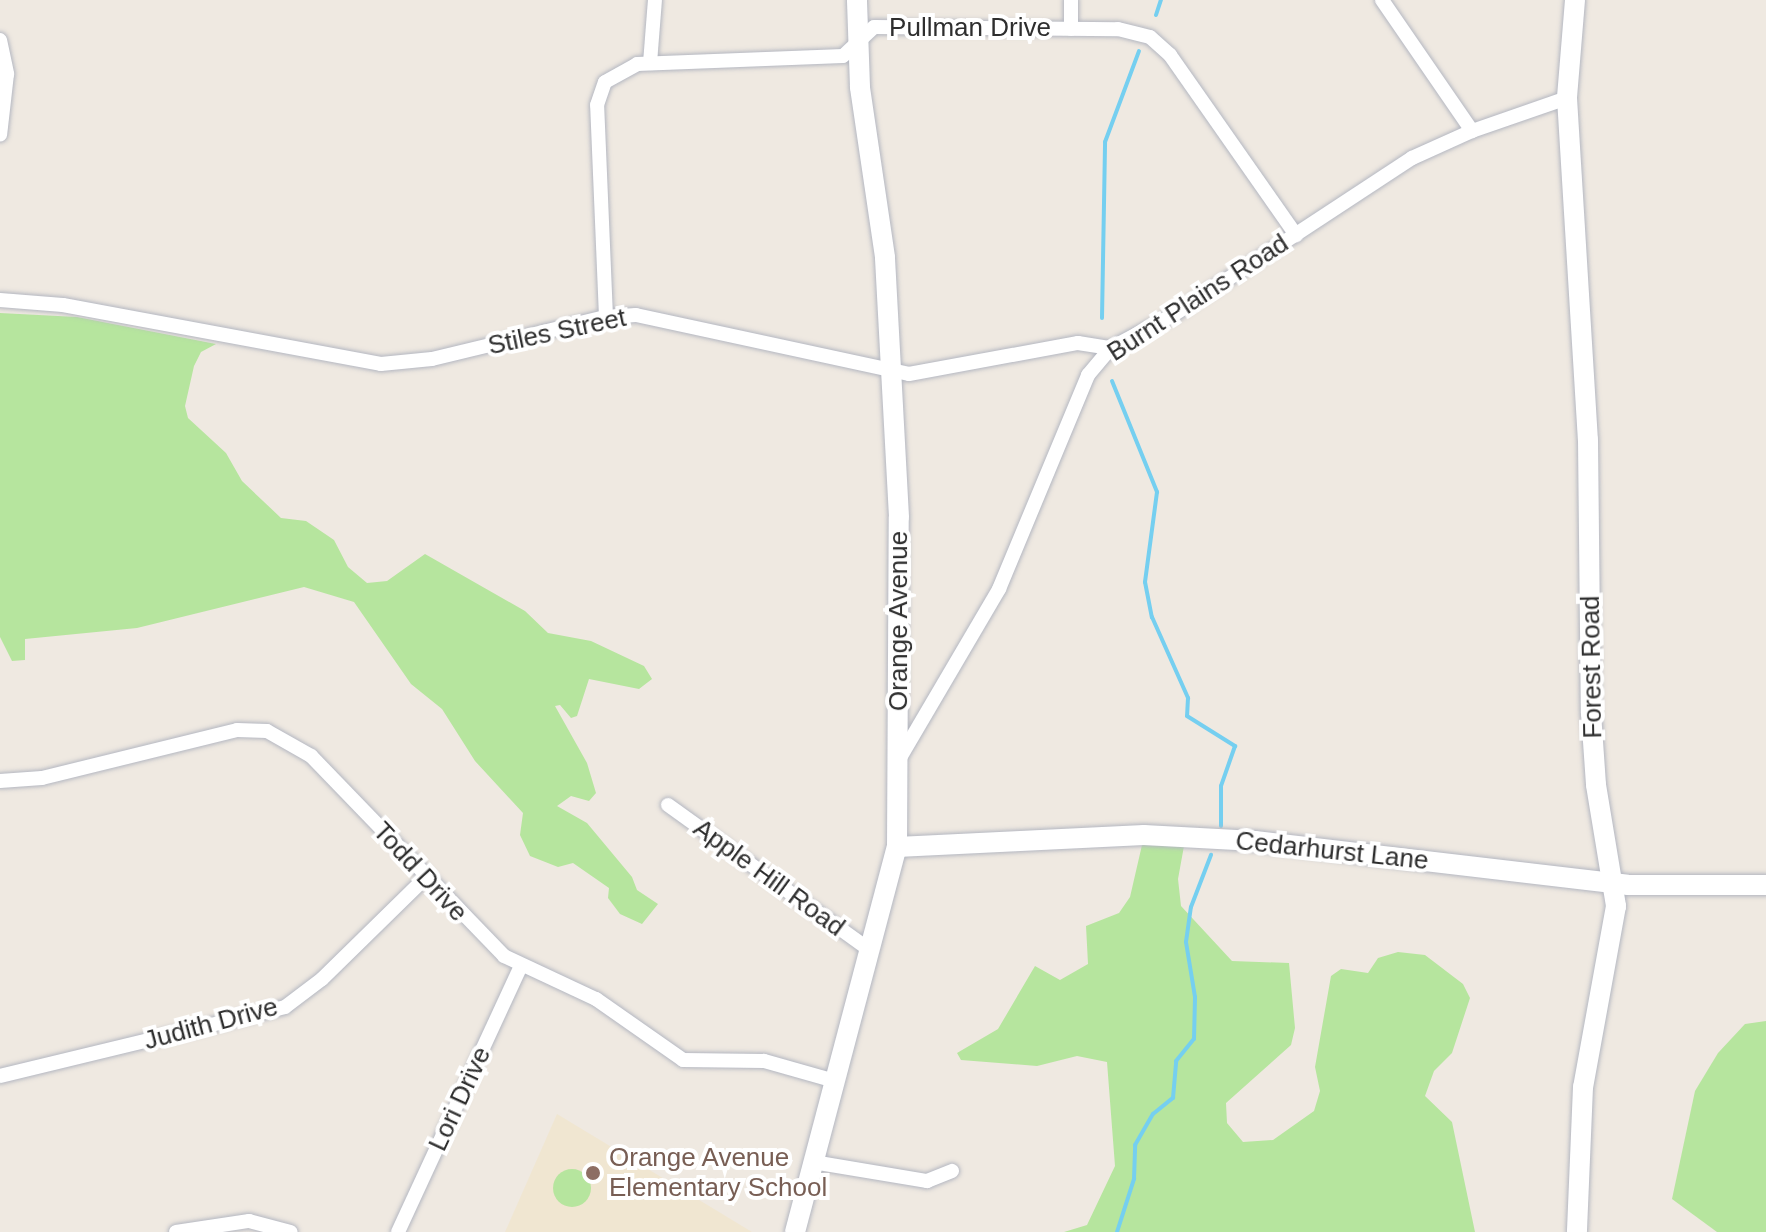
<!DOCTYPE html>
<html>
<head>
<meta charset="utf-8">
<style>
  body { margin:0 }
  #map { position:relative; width:1766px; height:1232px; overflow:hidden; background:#efe9e1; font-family:Arial,sans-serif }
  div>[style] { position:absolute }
  .education>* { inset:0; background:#f0e6d1 }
  .green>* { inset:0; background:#b6e59e }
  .round { border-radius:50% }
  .stream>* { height:4px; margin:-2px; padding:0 2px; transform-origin:2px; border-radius:2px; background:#75cff0 }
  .roads { filter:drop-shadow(0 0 2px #b4b7c1) drop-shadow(0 0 2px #b4b7c1) }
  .street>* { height:14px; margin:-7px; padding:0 7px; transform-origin:7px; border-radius:7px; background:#fff }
  .secondary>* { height:20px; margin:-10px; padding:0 10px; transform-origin:10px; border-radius:10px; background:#fff }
  .dots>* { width:22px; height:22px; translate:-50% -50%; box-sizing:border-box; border:4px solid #fff; border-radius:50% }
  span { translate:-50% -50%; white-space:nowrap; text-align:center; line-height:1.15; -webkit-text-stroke:8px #fff; paint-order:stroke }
  .street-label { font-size:26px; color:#2e2e2e }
  .education-label { font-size:26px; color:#785e54 }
  .left { translate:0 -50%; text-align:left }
</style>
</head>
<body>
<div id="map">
  <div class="education">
    <i style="clip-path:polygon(557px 1114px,752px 1232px,505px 1232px)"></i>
  </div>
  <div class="green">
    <i style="clip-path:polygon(0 313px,77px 317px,216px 344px,201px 352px,194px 366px,185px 406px,188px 418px,226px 453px,242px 481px,281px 518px,306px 521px,334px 540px,348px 567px,367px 583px,387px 581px,425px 554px,525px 611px,548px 633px,591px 641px,644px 666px,652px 679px,639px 689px,589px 679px,577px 716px,571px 718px,560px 705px,555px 706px,587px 763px,596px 793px,589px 801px,571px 796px,557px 806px,587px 823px,632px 877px,637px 890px,658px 904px,642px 924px,620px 914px,608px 898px,609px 888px,573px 863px,558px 867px,530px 856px,520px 835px,523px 813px,475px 761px,442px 709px,411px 684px,354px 602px,304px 587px,137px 628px,25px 639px,25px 660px,12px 661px,0 637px)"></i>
    <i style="clip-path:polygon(1142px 845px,1184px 846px,1178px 879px,1181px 906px,1232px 961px,1289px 963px,1295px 1028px,1291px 1045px,1226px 1103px,1227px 1123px,1243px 1142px,1273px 1140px,1314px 1111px,1320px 1091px,1315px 1067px,1331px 976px,1341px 969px,1368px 973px,1378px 958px,1398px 952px,1425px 955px,1463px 984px,1470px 998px,1452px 1053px,1434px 1071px,1425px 1096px,1452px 1122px,1475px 1232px,1064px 1232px,1087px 1225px,1115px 1166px,1107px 1062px,1077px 1056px,1037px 1066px,961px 1060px,957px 1053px,998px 1029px,1035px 966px,1060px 980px,1088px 964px,1086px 926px,1119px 913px,1130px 897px)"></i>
    <i style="clip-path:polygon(1766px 1021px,1766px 1232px,1717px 1232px,1672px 1199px,1695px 1091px,1718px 1053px,1745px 1024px)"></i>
    <i class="round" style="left:553px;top:1169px;width:38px;height:38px"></i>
  </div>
  <div class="stream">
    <i style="left:1156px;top:15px;width:16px;rotate:-72deg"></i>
    <i style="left:1102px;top:318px;width:176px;rotate:-89deg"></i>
    <i style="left:1105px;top:142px;width:97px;rotate:-69.5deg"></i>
    <i style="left:1112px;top:381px;width:120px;rotate:67.9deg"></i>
    <i style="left:1157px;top:492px;width:91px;rotate:97.6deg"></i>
    <i style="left:1145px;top:582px;width:36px;rotate:79deg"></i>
    <i style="left:1152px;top:617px;width:89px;rotate:66deg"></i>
    <i style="left:1188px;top:698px;width:18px;rotate:93deg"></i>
    <i style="left:1187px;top:716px;width:57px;rotate:32deg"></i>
    <i style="left:1235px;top:746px;width:42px;rotate:109.3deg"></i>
    <i style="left:1221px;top:786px;width:40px;rotate:90deg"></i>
    <i style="left:1117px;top:1232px;width:56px;rotate:-72.2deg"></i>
    <i style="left:1134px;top:1179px;width:34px;rotate:-88deg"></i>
    <i style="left:1135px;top:1145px;width:36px;rotate:-60deg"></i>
    <i style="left:1153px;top:1114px;width:26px;rotate:-39deg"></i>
    <i style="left:1173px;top:1098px;width:37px;rotate:-85deg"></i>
    <i style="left:1176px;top:1061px;width:28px;rotate:-51deg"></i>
    <i style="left:1194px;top:1039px;width:42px;rotate:-88.6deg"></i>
    <i style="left:1195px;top:997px;width:56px;rotate:-99.3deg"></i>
    <i style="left:1186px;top:942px;width:35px;rotate:-82deg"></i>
    <i style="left:1191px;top:907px;width:56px;rotate:-69deg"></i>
  </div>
  <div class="roads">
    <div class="street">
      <i style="left:1382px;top:0;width:159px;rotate:55.5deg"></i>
      <i style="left:1071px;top:29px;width:29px;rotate:-90deg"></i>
      <i style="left:0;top:40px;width:35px;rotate:78deg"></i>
      <i style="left:7px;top:74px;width:61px;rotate:96.5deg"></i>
      <i style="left:650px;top:63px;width:63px;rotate:-85.5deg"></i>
      <i style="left:0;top:300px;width:63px;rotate:4.5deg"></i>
      <i style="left:63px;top:305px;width:323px;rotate:10.5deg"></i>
      <i style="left:381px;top:364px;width:51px;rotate:-5.6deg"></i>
      <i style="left:432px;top:359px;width:179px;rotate:-13.6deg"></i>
      <i style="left:606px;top:317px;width:30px;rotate:-4deg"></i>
      <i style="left:636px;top:315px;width:279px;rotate:12.2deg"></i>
      <i style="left:909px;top:374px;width:172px;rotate:-10.4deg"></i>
      <i style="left:1078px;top:343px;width:33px;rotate:9deg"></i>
      <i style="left:606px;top:317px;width:212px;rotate:-92.4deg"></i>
      <i style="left:597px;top:105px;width:24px;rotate:-71deg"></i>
      <i style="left:605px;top:82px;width:37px;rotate:-29deg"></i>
      <i style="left:637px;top:64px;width:206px;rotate:-2.2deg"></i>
      <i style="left:843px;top:56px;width:42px;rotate:-43.1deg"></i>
      <i style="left:874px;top:27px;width:244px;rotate:0.5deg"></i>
      <i style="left:1118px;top:29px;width:33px;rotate:14deg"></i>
      <i style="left:1150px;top:37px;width:27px;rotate:42deg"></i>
      <i style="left:1170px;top:55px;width:220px;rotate:55deg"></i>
      <i style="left:897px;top:763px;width:202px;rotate:-59.6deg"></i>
      <i style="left:999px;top:589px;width:232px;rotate:-67.4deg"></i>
      <i style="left:1088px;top:375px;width:35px;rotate:-50deg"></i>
      <i style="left:1111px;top:348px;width:70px;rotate:-28deg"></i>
      <i style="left:1173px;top:315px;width:286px;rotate:-33.3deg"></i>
      <i style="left:1412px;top:158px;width:66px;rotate:-24.2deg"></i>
      <i style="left:1472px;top:131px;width:101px;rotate:-19.2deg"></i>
      <i style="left:0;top:781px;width:42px;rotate:-4.1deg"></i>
      <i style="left:42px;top:778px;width:201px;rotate:-13.8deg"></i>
      <i style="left:237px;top:730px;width:30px;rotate:2deg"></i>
      <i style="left:267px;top:731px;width:51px;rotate:29.6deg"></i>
      <i style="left:311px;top:756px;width:278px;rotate:46deg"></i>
      <i style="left:504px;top:956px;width:102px;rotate:25.1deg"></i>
      <i style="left:596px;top:999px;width:106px;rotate:35deg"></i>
      <i style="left:683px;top:1060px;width:81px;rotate:0.7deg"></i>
      <i style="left:764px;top:1061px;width:74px;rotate:15.7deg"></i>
      <i style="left:668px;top:805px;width:250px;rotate:35.7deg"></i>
      <i style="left:0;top:1076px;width:293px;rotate:-13.6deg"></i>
      <i style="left:285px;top:1007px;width:46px;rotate:-37.1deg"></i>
      <i style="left:322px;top:979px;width:144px;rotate:-44.4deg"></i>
      <i style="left:813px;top:1162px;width:116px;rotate:9.5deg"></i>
      <i style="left:927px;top:1181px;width:27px;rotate:-22deg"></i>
      <i style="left:176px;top:1232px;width:74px;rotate:-8.6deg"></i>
      <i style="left:249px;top:1221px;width:43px;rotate:14.7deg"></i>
      <i style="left:398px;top:1232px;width:293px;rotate:-65.2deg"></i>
    </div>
    <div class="secondary">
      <i style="left:1575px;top:0;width:98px;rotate:94.7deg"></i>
      <i style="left:1567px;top:98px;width:343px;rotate:86.5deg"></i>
      <i style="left:1588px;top:440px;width:273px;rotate:89.4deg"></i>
      <i style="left:1591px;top:713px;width:72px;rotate:86deg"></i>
      <i style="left:1596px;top:785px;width:123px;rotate:80.6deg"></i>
      <i style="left:1616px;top:906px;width:184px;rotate:100.3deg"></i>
      <i style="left:1583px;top:1087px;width:145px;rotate:92.4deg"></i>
      <i style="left:897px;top:847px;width:247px;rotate:-2.8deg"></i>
      <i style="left:1144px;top:835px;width:111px;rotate:3.1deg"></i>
      <i style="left:1255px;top:841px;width:375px;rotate:6.7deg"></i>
      <i style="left:1627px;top:885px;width:139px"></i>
      <i style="left:795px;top:1232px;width:398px;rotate:-75.2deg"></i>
      <i style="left:897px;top:847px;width:330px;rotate:-89.7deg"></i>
      <i style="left:899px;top:517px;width:260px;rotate:-93.1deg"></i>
      <i style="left:885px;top:257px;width:172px;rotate:-98.4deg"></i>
      <i style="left:860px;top:87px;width:87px;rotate:-92deg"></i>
    </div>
  </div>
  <div class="dots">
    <i style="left:593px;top:1173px;background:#8d6e63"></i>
  </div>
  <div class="street-label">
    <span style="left:970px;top:28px">Pullman Drive</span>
    <span style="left:1198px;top:298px;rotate:-33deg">Burnt Plains Road</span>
    <span style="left:557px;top:332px;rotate:-12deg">Stiles Street</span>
    <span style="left:899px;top:621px;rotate:-90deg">Orange Avenue</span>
    <span style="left:1592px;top:667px;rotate:-91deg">Forest Road</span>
    <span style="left:1332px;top:851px;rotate:6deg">Cedarhurst Lane</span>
    <span style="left:420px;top:872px;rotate:47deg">Todd Drive</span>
    <span style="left:769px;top:878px;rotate:36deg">Apple Hill Road</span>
    <span style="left:211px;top:1024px;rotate:-15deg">Judith Drive</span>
    <span style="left:460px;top:1099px;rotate:-65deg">Lori Drive</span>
  </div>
  <div class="education-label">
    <span class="left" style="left:609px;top:1173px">Orange Avenue<br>Elementary School</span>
  </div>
</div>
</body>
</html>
